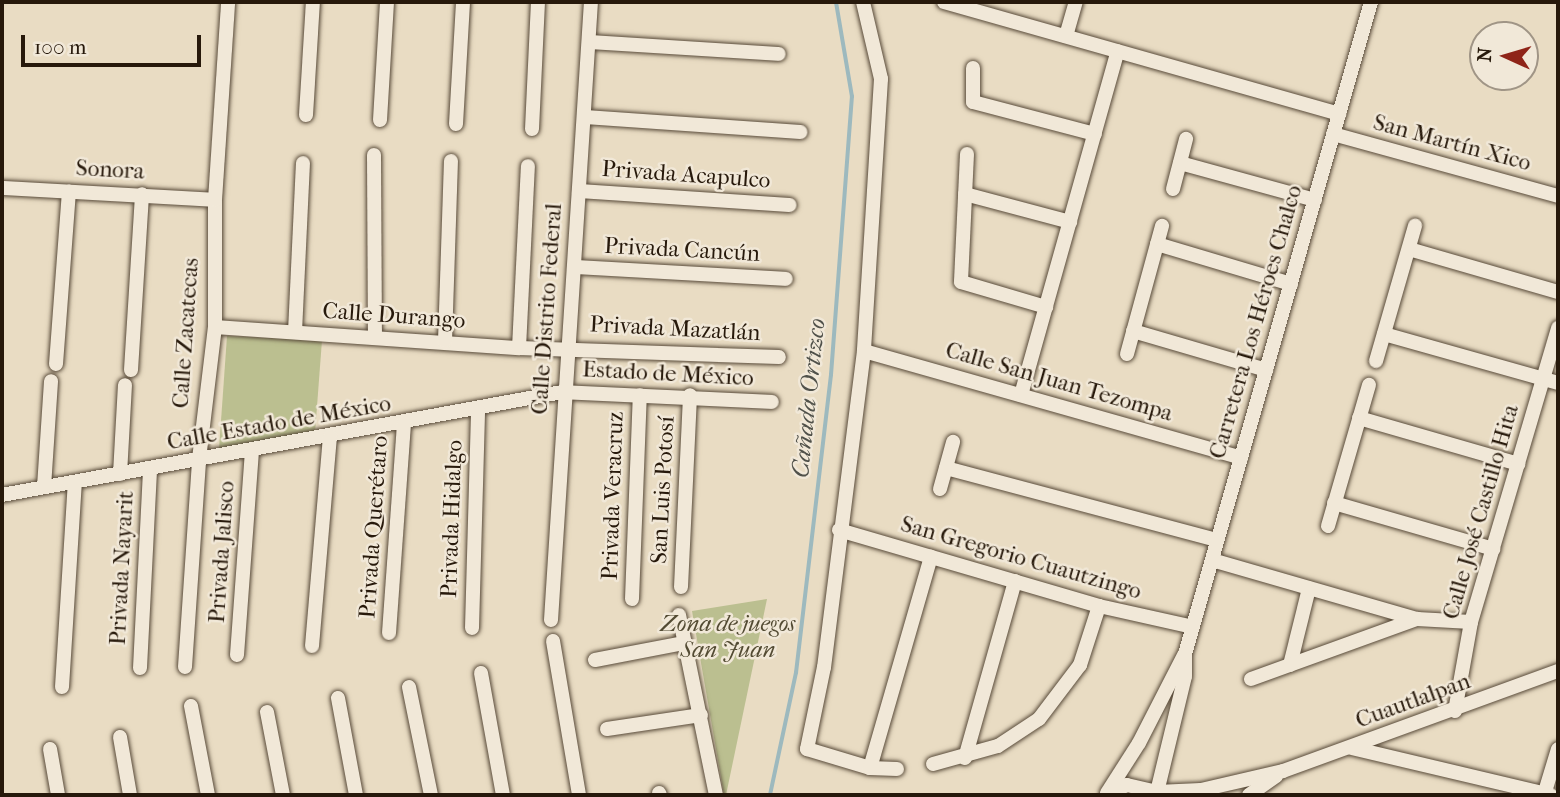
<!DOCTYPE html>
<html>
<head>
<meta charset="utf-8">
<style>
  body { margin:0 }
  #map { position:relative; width:1560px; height:797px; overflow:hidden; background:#e9dcc3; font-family:"IM FELL French Canon",serif }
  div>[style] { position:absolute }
  .green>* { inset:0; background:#bbbf90 }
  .stream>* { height:3.5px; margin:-1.75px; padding:0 1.75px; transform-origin:1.75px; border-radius:1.75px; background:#9db9be }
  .roads { filter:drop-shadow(0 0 2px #584a39) drop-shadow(0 0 2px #584a39) }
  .minor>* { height:14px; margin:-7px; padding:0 7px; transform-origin:7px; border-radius:7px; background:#f1e8d8 }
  span { translate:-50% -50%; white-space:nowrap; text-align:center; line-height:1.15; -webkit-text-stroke:5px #f1e8d8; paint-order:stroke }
  .street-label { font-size:23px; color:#27190b }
  .park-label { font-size:23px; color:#534b33; font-style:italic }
  .water-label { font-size:24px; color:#50514a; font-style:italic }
  .frame { position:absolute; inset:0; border:4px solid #27190b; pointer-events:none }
  .north { position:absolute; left:1469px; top:21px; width:70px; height:70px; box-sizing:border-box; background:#f1e8d8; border:2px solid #a09586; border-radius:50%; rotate:274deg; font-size:19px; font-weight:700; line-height:28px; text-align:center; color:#27190b }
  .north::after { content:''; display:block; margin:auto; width:24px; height:32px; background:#8f2418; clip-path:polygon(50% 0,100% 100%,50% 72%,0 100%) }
  .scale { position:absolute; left:21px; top:35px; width:180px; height:32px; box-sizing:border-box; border:4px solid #27190b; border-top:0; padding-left:9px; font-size:21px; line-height:24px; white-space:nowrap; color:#27190b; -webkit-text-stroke:5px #f1e8d8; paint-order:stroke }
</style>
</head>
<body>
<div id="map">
  <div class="green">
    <i style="clip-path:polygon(227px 336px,322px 340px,315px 433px,219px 449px)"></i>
    <i style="clip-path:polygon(767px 599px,726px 795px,724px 795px,692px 611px)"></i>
  </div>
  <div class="stream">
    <i style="left:770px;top:795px;width:125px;rotate:-78deg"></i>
    <i style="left:796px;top:673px;width:300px;rotate:-83.3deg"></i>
    <i style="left:831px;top:375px;width:279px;rotate:-85.7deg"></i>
    <i style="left:852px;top:97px;width:96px;rotate:-99.6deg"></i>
  </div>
  <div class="roads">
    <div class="minor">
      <i style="left:863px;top:2px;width:79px;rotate:76.8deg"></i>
      <i style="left:881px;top:79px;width:273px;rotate:93.6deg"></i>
      <i style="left:864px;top:351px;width:319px;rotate:97.2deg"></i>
      <i style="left:824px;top:667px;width:84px;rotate:101.7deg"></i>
      <i style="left:807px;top:749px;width:66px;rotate:16.8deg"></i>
      <i style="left:870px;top:768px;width:27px;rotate:2deg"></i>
      <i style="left:944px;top:2px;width:411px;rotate:15.8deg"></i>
      <i style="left:1066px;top:36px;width:35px;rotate:-74deg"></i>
      <i style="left:589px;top:42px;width:190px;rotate:3.6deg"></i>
      <i style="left:973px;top:68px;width:34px;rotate:90deg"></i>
      <i style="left:973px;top:102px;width:126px;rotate:14.7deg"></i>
      <i style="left:306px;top:115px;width:113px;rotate:-86.5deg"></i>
      <i style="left:585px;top:117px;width:216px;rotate:4deg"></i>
      <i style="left:380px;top:120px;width:118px;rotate:-86.6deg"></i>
      <i style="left:456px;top:124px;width:122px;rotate:-86.7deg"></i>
      <i style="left:532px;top:129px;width:127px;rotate:-87.3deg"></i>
      <i style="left:1333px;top:134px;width:233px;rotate:15.4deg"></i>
      <i style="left:967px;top:154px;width:128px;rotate:92.7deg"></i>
      <i style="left:961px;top:282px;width:89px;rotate:16.4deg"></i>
      <i style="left:374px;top:155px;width:183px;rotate:89.7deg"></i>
      <i style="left:1180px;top:163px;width:140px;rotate:15.3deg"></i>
      <i style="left:2px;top:188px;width:213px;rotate:3.2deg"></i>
      <i style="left:1173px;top:189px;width:52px;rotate:-75.4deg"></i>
      <i style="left:579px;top:191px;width:211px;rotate:3.8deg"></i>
      <i style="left:965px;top:194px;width:109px;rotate:14.9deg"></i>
      <i style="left:1157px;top:244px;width:140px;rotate:16.6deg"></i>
      <i style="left:1409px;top:249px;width:155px;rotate:16.1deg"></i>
      <i style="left:574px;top:267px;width:212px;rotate:3.2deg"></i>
      <i style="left:215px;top:327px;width:305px;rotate:4deg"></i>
      <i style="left:519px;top:348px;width:260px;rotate:2deg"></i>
      <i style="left:1133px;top:331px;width:139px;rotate:16.3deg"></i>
      <i style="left:295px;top:332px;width:169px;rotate:-87.3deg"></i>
      <i style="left:1384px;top:334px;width:181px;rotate:15.7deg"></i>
      <i style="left:445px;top:341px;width:180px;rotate:-88.1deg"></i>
      <i style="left:519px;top:348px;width:182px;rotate:-87.2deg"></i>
      <i style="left:864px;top:351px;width:392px;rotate:15.8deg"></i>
      <i style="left:1127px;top:354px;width:133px;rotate:-74.7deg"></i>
      <i style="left:1376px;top:361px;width:141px;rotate:-73.9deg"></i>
      <i style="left:56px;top:364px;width:173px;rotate:-85.7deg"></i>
      <i style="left:131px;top:370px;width:176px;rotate:-86.4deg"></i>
      <i style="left:1021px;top:395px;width:357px;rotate:-74.3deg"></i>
      <i style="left:1359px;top:418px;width:166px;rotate:16.1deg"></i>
      <i style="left:946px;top:468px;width:280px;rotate:14.9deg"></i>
      <i style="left:120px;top:474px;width:89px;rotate:-86.8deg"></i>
      <i style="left:44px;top:487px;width:106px;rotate:-86.2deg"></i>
      <i style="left:940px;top:489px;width:49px;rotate:-74.5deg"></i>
      <i style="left:2px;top:495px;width:569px;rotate:-10.42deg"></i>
      <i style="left:562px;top:392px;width:210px;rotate:2.7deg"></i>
      <i style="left:1334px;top:503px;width:166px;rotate:16.1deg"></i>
      <i style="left:1328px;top:526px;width:147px;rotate:-73.8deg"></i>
      <i style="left:839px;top:530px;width:271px;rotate:16.3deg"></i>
      <i style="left:1099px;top:606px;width:96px;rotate:12.6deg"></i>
      <i style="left:1212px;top:560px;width:213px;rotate:16.1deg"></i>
      <i style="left:1417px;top:619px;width:54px;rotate:3.2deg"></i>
      <i style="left:681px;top:587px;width:192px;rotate:-87.3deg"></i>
      <i style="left:632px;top:599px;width:204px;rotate:-87.8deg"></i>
      <i style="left:679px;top:615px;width:184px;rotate:78.4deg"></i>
      <i style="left:551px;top:620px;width:619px;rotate:-86.3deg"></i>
      <i style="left:472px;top:628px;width:217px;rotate:-88.4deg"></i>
      <i style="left:389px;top:633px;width:210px;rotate:-85.9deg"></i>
      <i style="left:553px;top:641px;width:156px;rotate:80.4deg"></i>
      <i style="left:312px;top:646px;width:210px;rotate:-85.1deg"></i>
      <i style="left:237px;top:655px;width:205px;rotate:-85.8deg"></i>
      <i style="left:595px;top:660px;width:91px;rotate:-10.8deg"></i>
      <i style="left:1290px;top:665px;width:79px;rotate:-76.1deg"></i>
      <i style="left:185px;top:667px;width:208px;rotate:-86.1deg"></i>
      <i style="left:199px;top:459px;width:133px;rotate:-83.1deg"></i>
      <i style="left:215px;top:327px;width:127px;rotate:-90deg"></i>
      <i style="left:215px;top:200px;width:198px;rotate:-86.2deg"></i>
      <i style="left:140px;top:668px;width:198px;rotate:-87.1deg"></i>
      <i style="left:481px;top:673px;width:124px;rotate:79.8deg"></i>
      <i style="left:1251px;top:679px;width:177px;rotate:-19.9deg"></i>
      <i style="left:62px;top:687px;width:205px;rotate:-86.4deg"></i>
      <i style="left:409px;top:687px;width:110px;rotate:78.5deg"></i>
      <i style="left:338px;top:698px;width:99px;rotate:79.5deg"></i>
      <i style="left:191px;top:706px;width:91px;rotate:79.2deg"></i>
      <i style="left:1455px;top:711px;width:90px;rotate:-79.8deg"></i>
      <i style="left:1471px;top:622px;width:307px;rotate:-73.5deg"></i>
      <i style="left:267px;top:712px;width:85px;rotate:79.1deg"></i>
      <i style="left:607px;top:729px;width:95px;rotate:-8.5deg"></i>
      <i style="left:120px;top:737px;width:59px;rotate:80.2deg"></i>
      <i style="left:1352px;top:748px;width:204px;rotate:13.3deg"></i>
      <i style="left:50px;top:749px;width:47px;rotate:80.1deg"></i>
      <i style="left:965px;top:758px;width:184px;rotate:-74.2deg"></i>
      <i style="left:933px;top:764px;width:67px;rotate:-15.5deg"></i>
      <i style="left:998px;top:746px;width:49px;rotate:-33.4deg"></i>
      <i style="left:1039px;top:719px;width:68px;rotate:-52.8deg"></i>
      <i style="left:1080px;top:665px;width:62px;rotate:-72.1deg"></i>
      <i style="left:870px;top:768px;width:220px;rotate:-73.9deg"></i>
      <i style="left:1157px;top:792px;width:119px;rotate:-76.4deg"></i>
      <i style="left:1185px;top:676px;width:22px;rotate:-90deg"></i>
      <i style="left:1185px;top:654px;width:678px;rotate:-74.08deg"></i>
      <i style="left:659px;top:793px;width:2px;rotate:63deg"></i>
      <i style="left:1107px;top:793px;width:59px;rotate:-57.4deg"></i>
      <i style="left:1139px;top:743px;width:99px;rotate:-62.9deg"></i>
      <i style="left:1107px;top:795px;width:22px;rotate:-27deg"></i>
      <i style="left:1127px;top:785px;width:31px;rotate:13deg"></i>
      <i style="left:1157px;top:792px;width:44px;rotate:-2.6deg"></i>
      <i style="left:1201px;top:790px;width:84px;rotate:-13deg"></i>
      <i style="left:1283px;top:771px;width:293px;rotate:-20deg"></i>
      <i style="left:1249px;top:795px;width:33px;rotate:-35deg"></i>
      <i style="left:1544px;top:795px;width:48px;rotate:-73.1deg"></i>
    </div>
  </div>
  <div class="street-label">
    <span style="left:1452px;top:143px;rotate:15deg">San Martín Xico</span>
    <span style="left:110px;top:170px;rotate:3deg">Sonora</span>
    <span style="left:686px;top:175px;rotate:4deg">Privada Acapulco</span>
    <span style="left:682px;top:250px;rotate:3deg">Privada Cancún</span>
    <span style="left:547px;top:309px;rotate:-86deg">Calle Distrito Federal</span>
    <span style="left:394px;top:316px;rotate:4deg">Calle Durango</span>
    <span style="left:1256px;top:322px;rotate:-74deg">Carretera Los Héroes Chalco</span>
    <span style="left:675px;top:329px;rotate:3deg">Privada Mazatlán</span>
    <span style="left:186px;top:333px;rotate:-86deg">Calle Zacatecas</span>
    <span style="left:668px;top:374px;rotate:3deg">Estado de México</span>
    <span style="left:1059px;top:382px;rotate:16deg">Calle San Juan Tezompa</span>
    <span style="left:279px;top:423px;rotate:-10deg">Calle Estado de México</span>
    <span style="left:663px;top:490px;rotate:-87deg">San Luis Potosí</span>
    <span style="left:613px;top:496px;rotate:-88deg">Privada Veracruz</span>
    <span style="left:1481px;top:512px;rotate:-74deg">Calle José Castillo Hita</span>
    <span style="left:452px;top:519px;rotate:-88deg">Privada Hidalgo</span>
    <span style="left:374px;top:527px;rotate:-86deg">Privada Querétaro</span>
    <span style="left:222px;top:552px;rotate:-86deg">Privada Jalisco</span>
    <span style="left:1021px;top:558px;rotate:16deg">San Gregorio Cuautzingo</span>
    <span style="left:122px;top:568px;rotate:-87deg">Privada Nayarit</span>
    <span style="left:1413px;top:701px;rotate:-20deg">Cuautlalpan</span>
  </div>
  <div class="park-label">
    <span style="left:728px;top:637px">Zona de juegos<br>San Juan</span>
  </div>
  <div class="water-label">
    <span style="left:809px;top:398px;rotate:-84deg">Cañada Ortizco</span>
  </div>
  <div class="frame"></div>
  <div class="north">N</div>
  <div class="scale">100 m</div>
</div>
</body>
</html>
